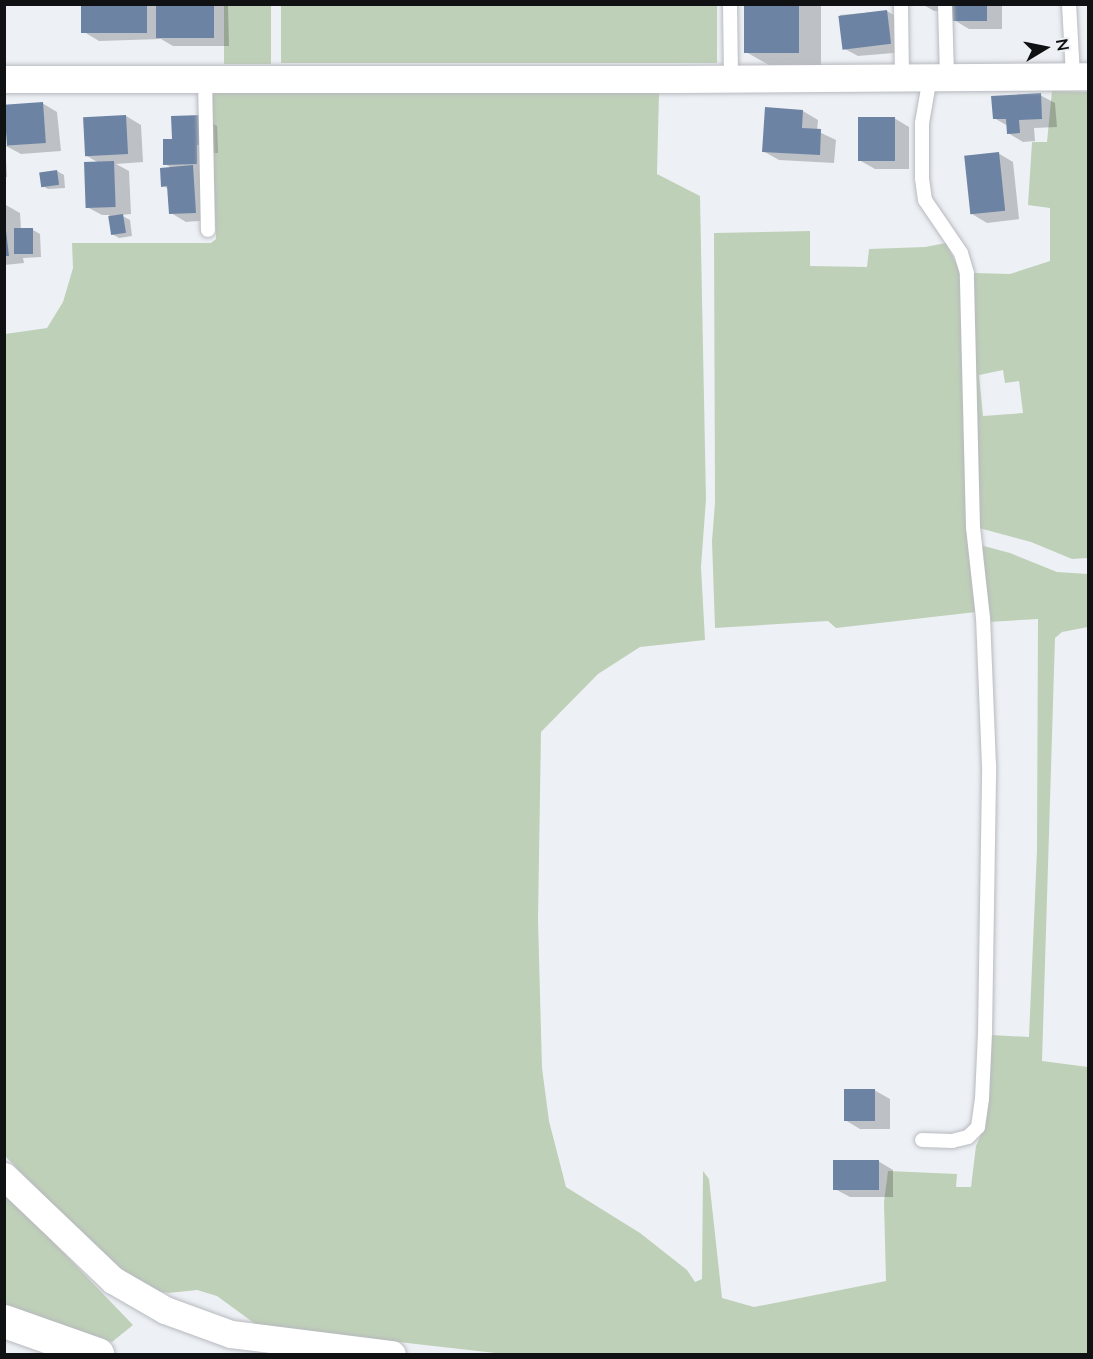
<!DOCTYPE html>
<html>
<head>
<meta charset="utf-8">
<style>
  body { margin:0 }
  #map { position:relative; width:1093px; height:1359px; overflow:hidden; background:#edf1f5; font-family:Lato,sans-serif }
  div>[style] { position:absolute }
  .green>* { inset:0; background:#bfd0b8; transform-origin:0 0 }
  .shadow>* { inset:0; background:#0003 }
  .building>* { inset:0; background:#6d83a3; transform-origin:0 0 }
  .roads { filter:drop-shadow(0 0 2px #b7b9be) drop-shadow(0 0 2px #b7b9be) }
  .service>* { height:14px; margin:-7px; padding:0 7px; transform-origin:7px; border-radius:7px; background:#fff }
  .minor>* { height:27px; margin:-13.5px; padding:0 13.5px; transform-origin:13.5px; border-radius:13.5px; background:#fff }
  .secondary>* { height:33px; margin:-16.5px; padding:0 16.5px; transform-origin:16.5px; border-radius:16.5px; background:#fff }
  span { translate:-50% -50%; white-space:nowrap; text-align:center; line-height:1.15; -webkit-text-stroke:6px #edf1f5; paint-order:stroke }
  .frame { position:absolute; inset:0; border:6px solid #101112; pointer-events:none }
  .north { position:absolute; left:1015px; top:18px; width:60px; height:60px; -webkit-text-stroke:4px #edf1f5; paint-order:stroke; rotate:80deg; font-size:16px; font-weight:700; line-height:24px; text-align:center; color:#101112 }
  .north::after { content:''; display:block; margin:auto; width:21px; height:27px; background:#101112; clip-path:polygon(50% 0,100% 100%,50% 72%,0 100%) }
</style>
</head>
<body>
<div id="map">
  <div class="green">
    <i style="left:224px;top:5px;width:47px;height:59px"></i>
    <i style="left:281px;top:5px;width:436px;height:58px"></i>
    <i style="clip-path:polygon(211px 87px,659px 93px,657px 174px,700px 196px,706px 499px,701px 567px,705px 640px,640px 647px,598px 674px,541px 732px,538px 920px,542px 1068px,549px 1121px,566px 1187px,640px 1233px,687px 1270px,695px 1282px,702px 1279px,703px 1171px,709px 1179px,722px 1298px,754px 1307px,886px 1281px,884px 1202px,888px 1171px,957px 1174px,956px 1187px,971px 1187px,976px 1146px,983px 1130px,991px 1035px,1029px 1037px,1037px 850px,1038px 619px,988px 622px,980px 545px,1010px 553px,1057px 572px,1088px 574px,1088px 627px,1062px 632px,1055px 638px,1042px 1061px,1088px 1067px,1088px 1354px,504px 1354px,258px 1326px,217px 1296px,197px 1290px,168px 1293px,147px 1289px,96px 1249px,5px 1156px,5px 334px,47px 328px,63px 302px,73px 268px,72px 243px,211px 243px,216px 239px)"></i>
    <i style="clip-path:polygon(evenodd,1052px 91px,1088px 92px,1088px 558px,1072px 559px,1031px 542px,979px 528px,974px 273px,1010px 274px,1050px 261px,1050px 208px,1028px 205px,1032px 142px,1047px 142px,1052px 91px,1003px 370px,1005px 383px,1019px 381px,1023px 413px,983px 416px,979px 375px,1003px 370px)"></i>
    <i style="clip-path:polygon(810px 231px,810px 266px,867px 267px,869px 249px,925px 247px,946px 243px,959px 269px,963px 290px,976px 612px,836px 628px,828px 621px,715px 628px,712px 541px,715px 503px,714px 233px)"></i>
    <i style="clip-path:polygon(4px 1195px,36px 1224px,133px 1325px,112px 1342px,5px 1310px)"></i>
  </div>
  <div class="shadow">
    <i style="clip-path:polygon(91px 4px,226px 4px,228px 6px,229px 46px,173px 46px,161px 39px,99px 41px,84px 32px)"></i>
    <i style="clip-path:polygon(746px 4px,821px 4px,821px 65px,769px 65px,746px 52px)"></i>
    <i style="clip-path:polygon(922px 4px,1002px 4px,1002px 29px,969px 29px,954px 20px,954px 11px,934px 11px)"></i>
    <i style="clip-path:polygon(887px 11px,902px 20px,905px 52px,858px 56px,843px 48px,840px 15px)"></i>
    <i style="clip-path:polygon(1040px 95px,1055px 103px,1057px 127px,1034px 128px,1035px 141px,1023px 142px,1008px 133px,1008px 126px,994px 118px)"></i>
    <i style="clip-path:polygon(42px 103px,57px 112px,61px 151px,21px 154px,6px 146px)"></i>
    <i style="clip-path:polygon(803px 111px,818px 120px,817px 131px,836px 140px,834px 163px,779px 160px,763px 151px)"></i>
    <i style="clip-path:polygon(126px 116px,141px 125px,143px 162px,116px 164px,129px 171px,131px 214px,121px 215px,130px 220px,132px 236px,119px 238px,112px 234px,109px 215px,102px 215px,87px 207px,99px 163px,87px 156px)"></i>
    <i style="clip-path:polygon(202px 117px,217px 126px,218px 153px,212px 153px,211px 220px,186px 222px,171px 213px,169px 189px,163px 186px,172px 168px,165px 164px,173px 141px)"></i>
    <i style="clip-path:polygon(894px 118px,909px 127px,909px 169px,875px 169px,859px 160px)"></i>
    <i style="clip-path:polygon(998px 153px,1013px 162px,1019px 219px,987px 223px,972px 214px)"></i>
    <i style="clip-path:polygon(4px 160px,6px 160px,7px 177px,4px 177px)"></i>
    <i style="clip-path:polygon(57px 171px,64px 175px,65px 188px,48px 189px,41px 185px)"></i>
    <i style="clip-path:polygon(4px 204px,20px 213px,21px 230px,33px 230px,40px 234px,41px 257px,23px 258px,24px 263px,4px 265px)"></i>
    <i style="clip-path:polygon(874px 1090px,890px 1099px,890px 1129px,860px 1129px,845px 1120px)"></i>
    <i style="clip-path:polygon(878px 1161px,893px 1170px,893px 1197px,850px 1197px,835px 1189px)"></i>
  </div>
  <div class="building">
    <i style="left:81px;top:4px;width:66px;height:29px"></i>
    <i style="left:156px;top:4px;width:58px;height:34px"></i>
    <i style="left:744px;top:4px;width:55px;height:49px"></i>
    <i style="left:952px;top:4px;width:35px;height:17px"></i>
    <i style="left:887px;top:10px;width:34px;height:49px;rotate:83deg"></i>
    <i style="clip-path:polygon(1041px 93px,1042px 119px,1019px 120px,1020px 133px,1007px 134px,1006px 119px,993px 119px,991px 96px)"></i>
    <i style="left:43px;top:102px;width:41px;height:39px;rotate:86deg"></i>
    <i style="clip-path:polygon(765px 107px,803px 110px,802px 128px,821px 129px,820px 155px,762px 152px)"></i>
    <i style="left:126px;top:115px;width:39px;height:43px;rotate:87deg"></i>
    <i style="clip-path:polygon(202px 115px,203px 145px,197px 145px,197px 164px,163px 165px,163px 139px,172px 139px,171px 116px)"></i>
    <i style="left:858px;top:117px;width:37px;height:44px"></i>
    <i style="left:999px;top:152px;width:59px;height:35px;rotate:84deg"></i>
    <i style="left:114px;top:161px;width:46px;height:30px;rotate:88deg"></i>
    <i style="clip-path:polygon(193px 165px,196px 213px,169px 214px,167px 186px,161px 187px,160px 168px)"></i>
    <i style="left:57px;top:170px;width:15px;height:18px;rotate:82deg"></i>
    <i style="clip-path:polygon(4px 214px,9px 256px,4px 256px)"></i>
    <i style="left:123px;top:214px;width:19px;height:15px;rotate:81deg"></i>
    <i style="left:14px;top:228px;width:19px;height:26px"></i>
    <i style="left:844px;top:1089px;width:31px;height:32px"></i>
    <i style="left:833px;top:1160px;width:46px;height:30px"></i>
  </div>
  <div class="roads">
    <div class="service">
      <i style="left:730px;top:4px;width:75px;rotate:89.2deg"></i>
      <i style="left:901px;top:4px;width:73px;rotate:89.2deg"></i>
      <i style="left:945px;top:4px;width:72px;rotate:88.4deg"></i>
      <i style="left:1069px;top:4px;width:71px;rotate:86.8deg"></i>
      <i style="left:205px;top:78px;width:152px;rotate:88.9deg"></i>
      <i style="left:922px;top:1140px;width:30px;rotate:2deg"></i>
      <i style="left:952px;top:1141px;width:16px;rotate:-14deg"></i>
      <i style="left:968px;top:1137px;width:14px;rotate:-45deg"></i>
      <i style="left:978px;top:1127px;width:28px;rotate:-82deg"></i>
      <i style="left:982px;top:1099px;width:66px;rotate:-87.4deg"></i>
      <i style="left:985px;top:1033px;width:267px;rotate:-89.1deg"></i>
      <i style="left:989px;top:766px;width:148px;rotate:-92.3deg"></i>
      <i style="left:983px;top:618px;width:92px;rotate:-96.3deg"></i>
      <i style="left:973px;top:527px;width:254px;rotate:-91.4deg"></i>
      <i style="left:967px;top:273px;width:21px;rotate:-107deg"></i>
      <i style="left:961px;top:253px;width:64px;rotate:-124.2deg"></i>
      <i style="left:925px;top:200px;width:22px;rotate:-98deg"></i>
      <i style="left:922px;top:178px;width:55px;rotate:-90deg"></i>
      <i style="left:922px;top:123px;width:47px;rotate:-80.1deg"></i>
    </div>
    <div class="minor">
      <i style="left:4px;top:79px;width:673px"></i>
      <i style="left:677px;top:79px;width:411px;rotate:-0.4deg"></i>
      <i style="left:4px;top:1176px;width:151px;rotate:43.7deg"></i>
      <i style="left:113px;top:1280px;width:60px;rotate:30deg"></i>
      <i style="left:165px;top:1310px;width:70px;rotate:20deg"></i>
      <i style="left:231px;top:1334px;width:162px;rotate:7.1deg"></i>
    </div>
    <div class="secondary">
      <i style="left:4px;top:1321px;width:99px;rotate:19.5deg"></i>
    </div>
  </div>
  <div class="frame"></div>
  <div class="north">N</div>
</div>
</body>
</html>
